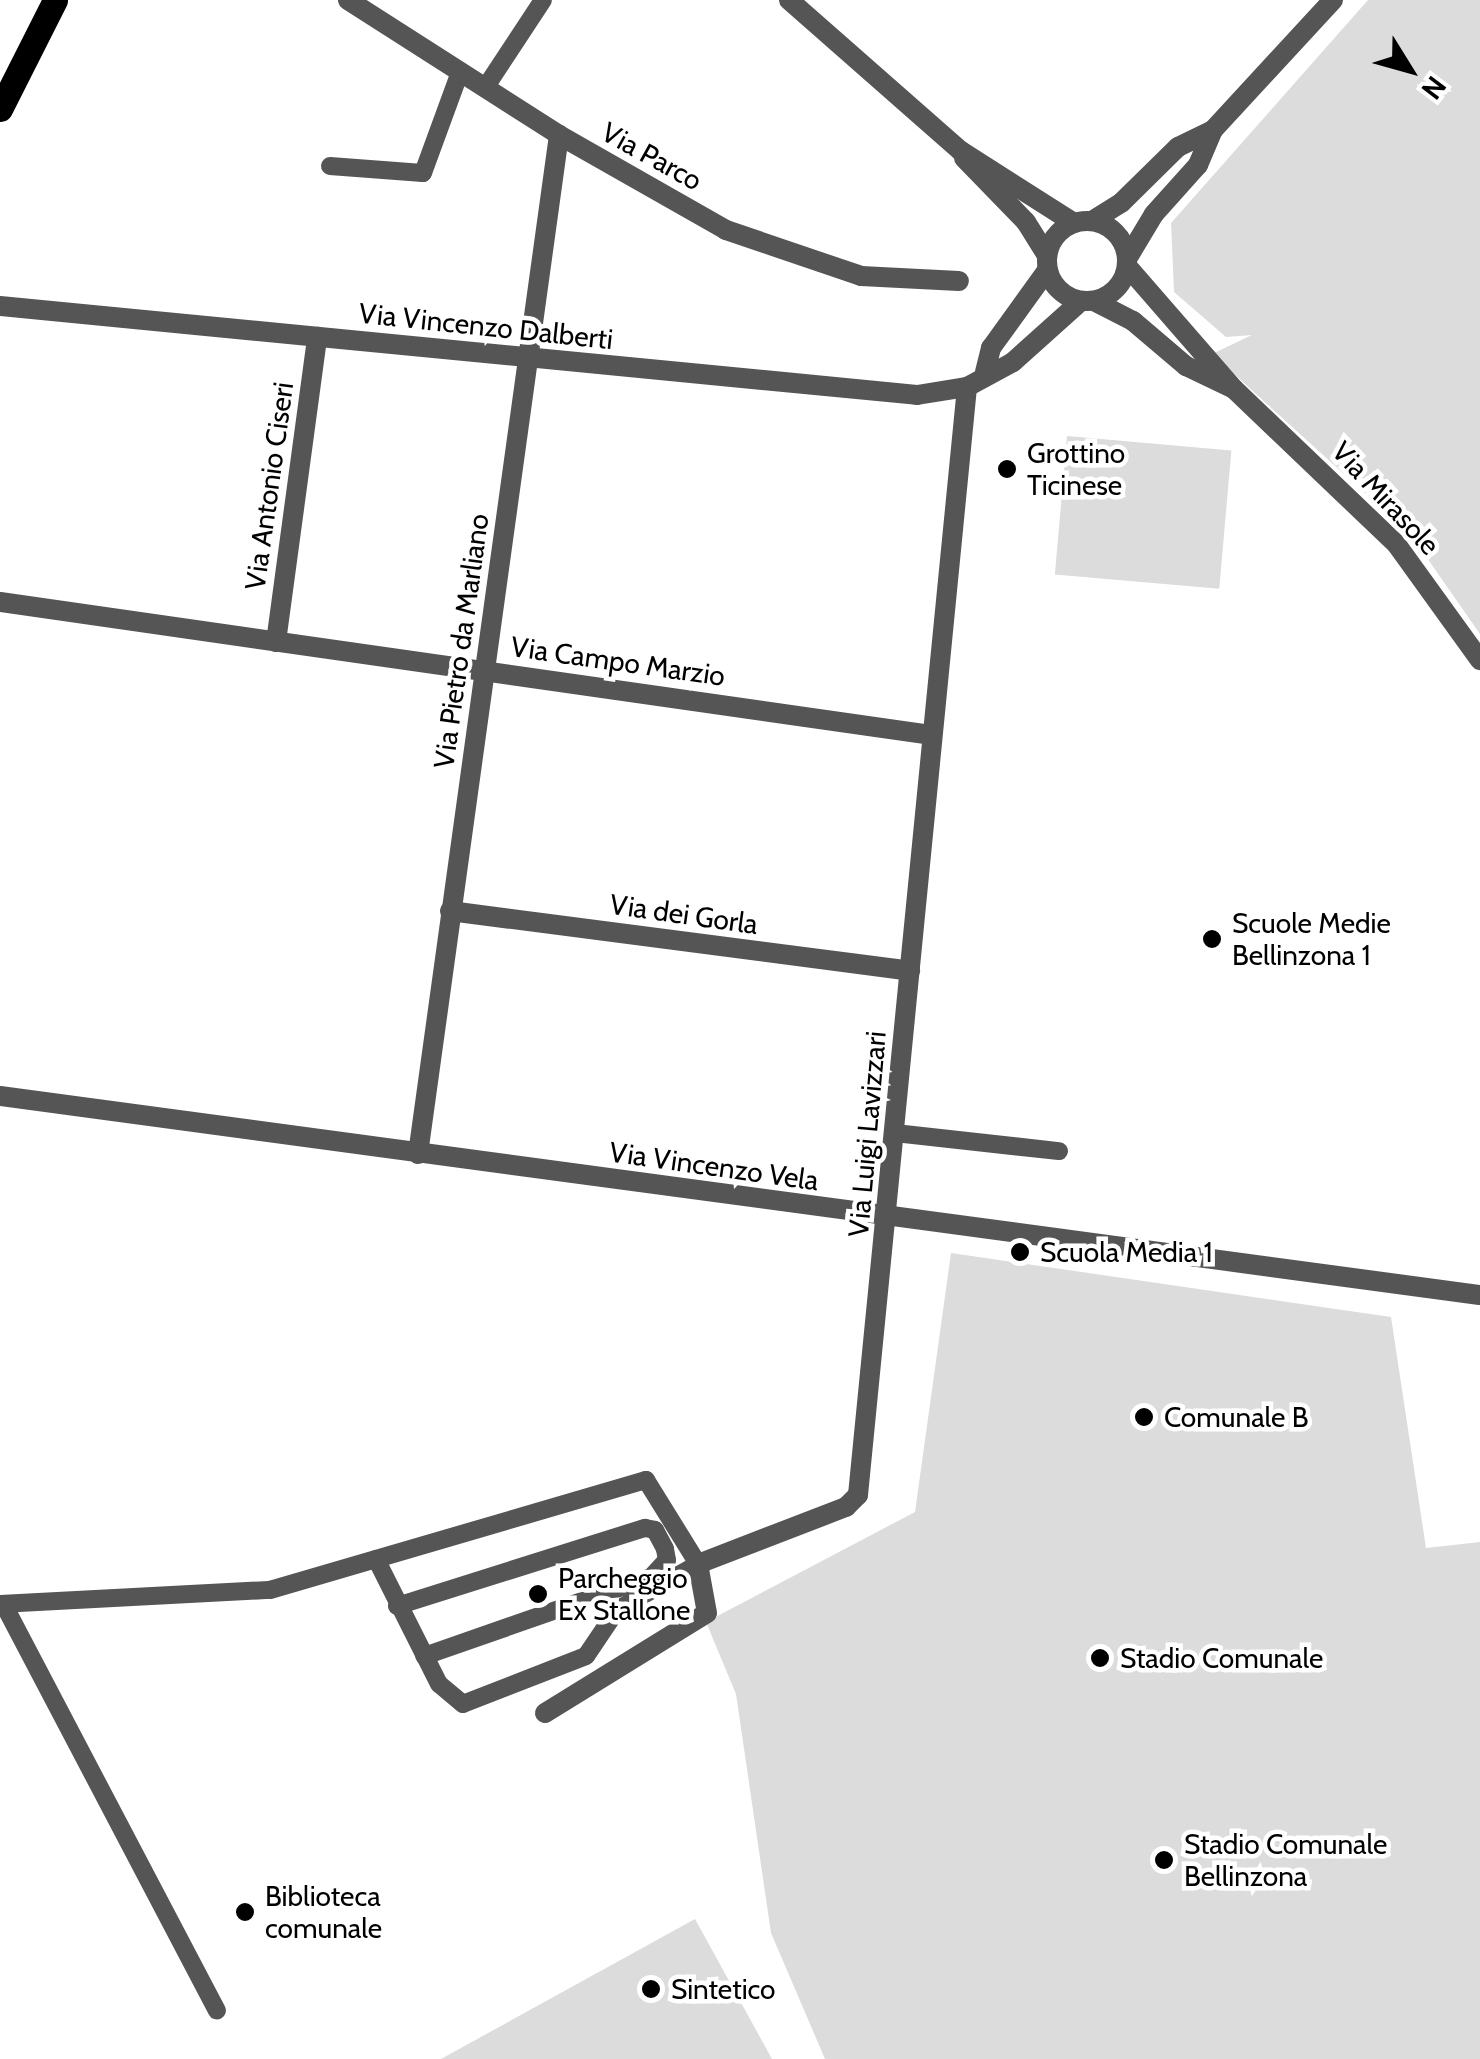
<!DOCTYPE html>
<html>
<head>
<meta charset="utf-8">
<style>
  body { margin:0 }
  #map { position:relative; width:1480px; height:2059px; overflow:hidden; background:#fff; font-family:Cabin,sans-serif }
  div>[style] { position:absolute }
  .green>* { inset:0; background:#dcdcdc; transform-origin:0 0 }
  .lane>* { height:18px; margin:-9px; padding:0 9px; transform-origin:9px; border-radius:9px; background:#555 }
  .street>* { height:20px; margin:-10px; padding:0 10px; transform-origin:10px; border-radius:10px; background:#555 }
  .street>.ring { margin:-10px; padding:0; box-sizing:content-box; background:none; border:20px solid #555; border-radius:50% }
  .primary>* { height:25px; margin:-12.5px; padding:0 12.5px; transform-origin:12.5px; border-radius:12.5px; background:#000 }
  .dots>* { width:28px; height:28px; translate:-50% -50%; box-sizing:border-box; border:5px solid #fff; border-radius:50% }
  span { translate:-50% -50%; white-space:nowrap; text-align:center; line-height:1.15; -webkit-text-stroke:9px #fff; paint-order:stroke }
  .street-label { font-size:28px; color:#000 }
  .poi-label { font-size:28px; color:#000 }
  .left { translate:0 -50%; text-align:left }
  .north { position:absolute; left:1360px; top:20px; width:100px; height:100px; -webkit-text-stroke:8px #fff; paint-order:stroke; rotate:127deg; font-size:28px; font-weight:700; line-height:40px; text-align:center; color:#000 }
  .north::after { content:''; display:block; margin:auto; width:35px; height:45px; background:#000; clip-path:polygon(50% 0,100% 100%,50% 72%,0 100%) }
</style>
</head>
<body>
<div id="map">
  <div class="green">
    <i style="clip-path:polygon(1368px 0,1480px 0,1480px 634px,1411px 535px,1212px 354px,1252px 335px,1226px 337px,1174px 292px,1171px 223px)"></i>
    <i style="left:1067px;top:436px;width:165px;height:139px;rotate:5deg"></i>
    <i style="clip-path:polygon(951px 1253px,1391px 1317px,1426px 1548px,1480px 1542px,1480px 2059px,825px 2059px,771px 1933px,736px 1694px,706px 1622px,915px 1512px)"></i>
    <i style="clip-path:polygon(695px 1919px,772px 2059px,441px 2059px)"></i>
  </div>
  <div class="lane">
    <i style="left:485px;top:88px;width:105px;rotate:-56.6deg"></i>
    <i style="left:330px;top:166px;width:93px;rotate:4.3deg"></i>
    <i style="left:423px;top:173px;width:108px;rotate:-69.9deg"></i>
    <i style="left:895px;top:1133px;width:165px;rotate:6.3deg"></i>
    <i style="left:0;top:1604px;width:270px;rotate:-3deg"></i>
    <i style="left:270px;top:1590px;width:392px;rotate:-16.3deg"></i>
    <i style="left:646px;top:1480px;width:99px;rotate:58.2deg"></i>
    <i style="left:698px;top:1564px;width:93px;rotate:150.4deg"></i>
    <i style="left:617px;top:1610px;width:55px;rotate:124deg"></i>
    <i style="left:586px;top:1656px;width:132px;rotate:158.7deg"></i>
    <i style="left:463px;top:1704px;width:31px;rotate:-140deg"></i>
    <i style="left:439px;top:1684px;width:140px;rotate:-116.7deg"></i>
    <i style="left:4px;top:1605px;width:458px;rotate:62.3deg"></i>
    <i style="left:397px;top:1606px;width:260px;rotate:-17.5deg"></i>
    <i style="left:645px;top:1528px;width:10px;rotate:11deg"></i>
    <i style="left:655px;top:1530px;width:21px;rotate:62deg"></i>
    <i style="left:665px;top:1549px;width:11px;rotate:80deg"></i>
    <i style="left:667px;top:1560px;width:23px;rotate:133deg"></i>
    <i style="left:651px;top:1577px;width:240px;rotate:160.8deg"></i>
  </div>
  <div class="street">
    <i style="left:348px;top:0;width:250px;rotate:32.6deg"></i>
    <i style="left:559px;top:135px;width:192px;rotate:29.6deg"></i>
    <i style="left:726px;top:230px;width:143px;rotate:18.8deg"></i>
    <i style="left:861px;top:276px;width:98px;rotate:2.9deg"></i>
    <i style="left:789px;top:0;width:229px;rotate:41.3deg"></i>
    <i style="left:961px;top:151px;width:134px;rotate:32.5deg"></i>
    <i style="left:964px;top:158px;width:89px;rotate:45.9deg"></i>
    <i style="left:1026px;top:222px;width:40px;rotate:58deg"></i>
    <i style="left:1092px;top:221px;width:34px;rotate:-32deg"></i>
    <i style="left:1121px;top:203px;width:80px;rotate:-44.5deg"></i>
    <i style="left:1178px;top:147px;width:39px;rotate:-26deg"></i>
    <i class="ring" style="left:1047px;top:221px;width:60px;height:60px"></i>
    <i style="left:1127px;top:259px;width:52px;rotate:-59deg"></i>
    <i style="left:1154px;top:214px;width:66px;rotate:-48.1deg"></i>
    <i style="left:1198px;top:165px;width:38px;rotate:-67deg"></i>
    <i style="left:1213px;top:130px;width:177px;rotate:-47.3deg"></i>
    <i style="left:1127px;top:266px;width:163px;rotate:49deg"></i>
    <i style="left:1234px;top:389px;width:226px;rotate:43.7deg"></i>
    <i style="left:1397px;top:545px;width:142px;rotate:54.2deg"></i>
    <i style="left:1094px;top:301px;width:44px;rotate:27.1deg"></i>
    <i style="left:1133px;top:321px;width:70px;rotate:40.3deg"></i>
    <i style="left:1186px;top:366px;width:51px;rotate:25.6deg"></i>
    <i style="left:0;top:306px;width:921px;rotate:5.54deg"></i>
    <i style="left:917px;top:395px;width:51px;rotate:-9.1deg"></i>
    <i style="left:967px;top:387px;width:52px;rotate:-28.5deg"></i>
    <i style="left:1013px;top:362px;width:91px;rotate:-41.9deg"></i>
    <i style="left:985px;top:372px;width:25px;rotate:-76deg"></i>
    <i style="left:991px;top:348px;width:97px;rotate:-54.2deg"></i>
    <i style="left:0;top:602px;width:940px;rotate:8.13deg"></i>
    <i style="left:276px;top:642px;width:308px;rotate:-82.3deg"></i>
    <i style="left:450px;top:911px;width:464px;rotate:7.4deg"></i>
    <i style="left:0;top:1096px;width:1493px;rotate:7.66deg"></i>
    <i style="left:418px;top:1154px;width:1029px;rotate:-82.12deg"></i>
    <i style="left:545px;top:1713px;width:190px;rotate:-31.7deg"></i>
    <i style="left:707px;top:1613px;width:50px;rotate:-100.4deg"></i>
    <i style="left:698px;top:1564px;width:159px;rotate:-21.1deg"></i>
    <i style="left:846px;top:1507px;width:17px;rotate:-45deg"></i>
    <i style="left:858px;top:1495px;width:1113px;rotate:-84.38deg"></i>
  </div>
  <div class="primary">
    <i style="left:0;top:109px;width:122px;rotate:-63.2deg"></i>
  </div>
  <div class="dots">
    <i style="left:1007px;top:469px;background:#000"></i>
    <i style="left:1212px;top:939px;background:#000"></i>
    <i style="left:1020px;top:1252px;background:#000"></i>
    <i style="left:1144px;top:1417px;background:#000"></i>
    <i style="left:538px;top:1594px;background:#000"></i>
    <i style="left:1100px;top:1658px;background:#000"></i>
    <i style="left:1164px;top:1860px;background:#000"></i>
    <i style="left:245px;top:1912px;background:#000"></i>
    <i style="left:651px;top:1989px;background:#000"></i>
  </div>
  <div class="street-label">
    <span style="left:652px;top:156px;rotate:29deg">Via Parco</span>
    <span style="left:486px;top:326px;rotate:6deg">Via Vincenzo Dalberti</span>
    <span style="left:269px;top:486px;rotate:-82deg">Via Antonio Ciseri</span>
    <span style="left:1386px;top:498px;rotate:47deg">Via Mirasole</span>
    <span style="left:461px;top:641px;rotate:-82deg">Via Pietro da Marliano</span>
    <span style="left:618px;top:661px;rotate:8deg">Via Campo Marzio</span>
    <span style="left:684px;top:914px;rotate:8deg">Via dei Gorla</span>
    <span style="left:867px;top:1134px;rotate:-85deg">Via Luigi Lavizzari</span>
    <span style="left:714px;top:1166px;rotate:8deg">Via Vincenzo Vela</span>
  </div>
  <div class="poi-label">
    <span class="left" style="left:1027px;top:469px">Grottino<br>Ticinese</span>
    <span class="left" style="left:1232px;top:939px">Scuole Medie<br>Bellinzona 1</span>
    <span class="left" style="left:1040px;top:1252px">Scuola Media 1</span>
    <span class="left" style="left:1164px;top:1417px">Comunale B</span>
    <span class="left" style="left:558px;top:1594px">Parcheggio<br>Ex Stallone</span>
    <span class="left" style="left:1120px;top:1658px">Stadio Comunale</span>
    <span class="left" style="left:1184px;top:1860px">Stadio Comunale<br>Bellinzona</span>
    <span class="left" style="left:265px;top:1912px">Biblioteca<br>comunale</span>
    <span class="left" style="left:671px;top:1989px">Sintetico</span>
  </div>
  <div class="north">N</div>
</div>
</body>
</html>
